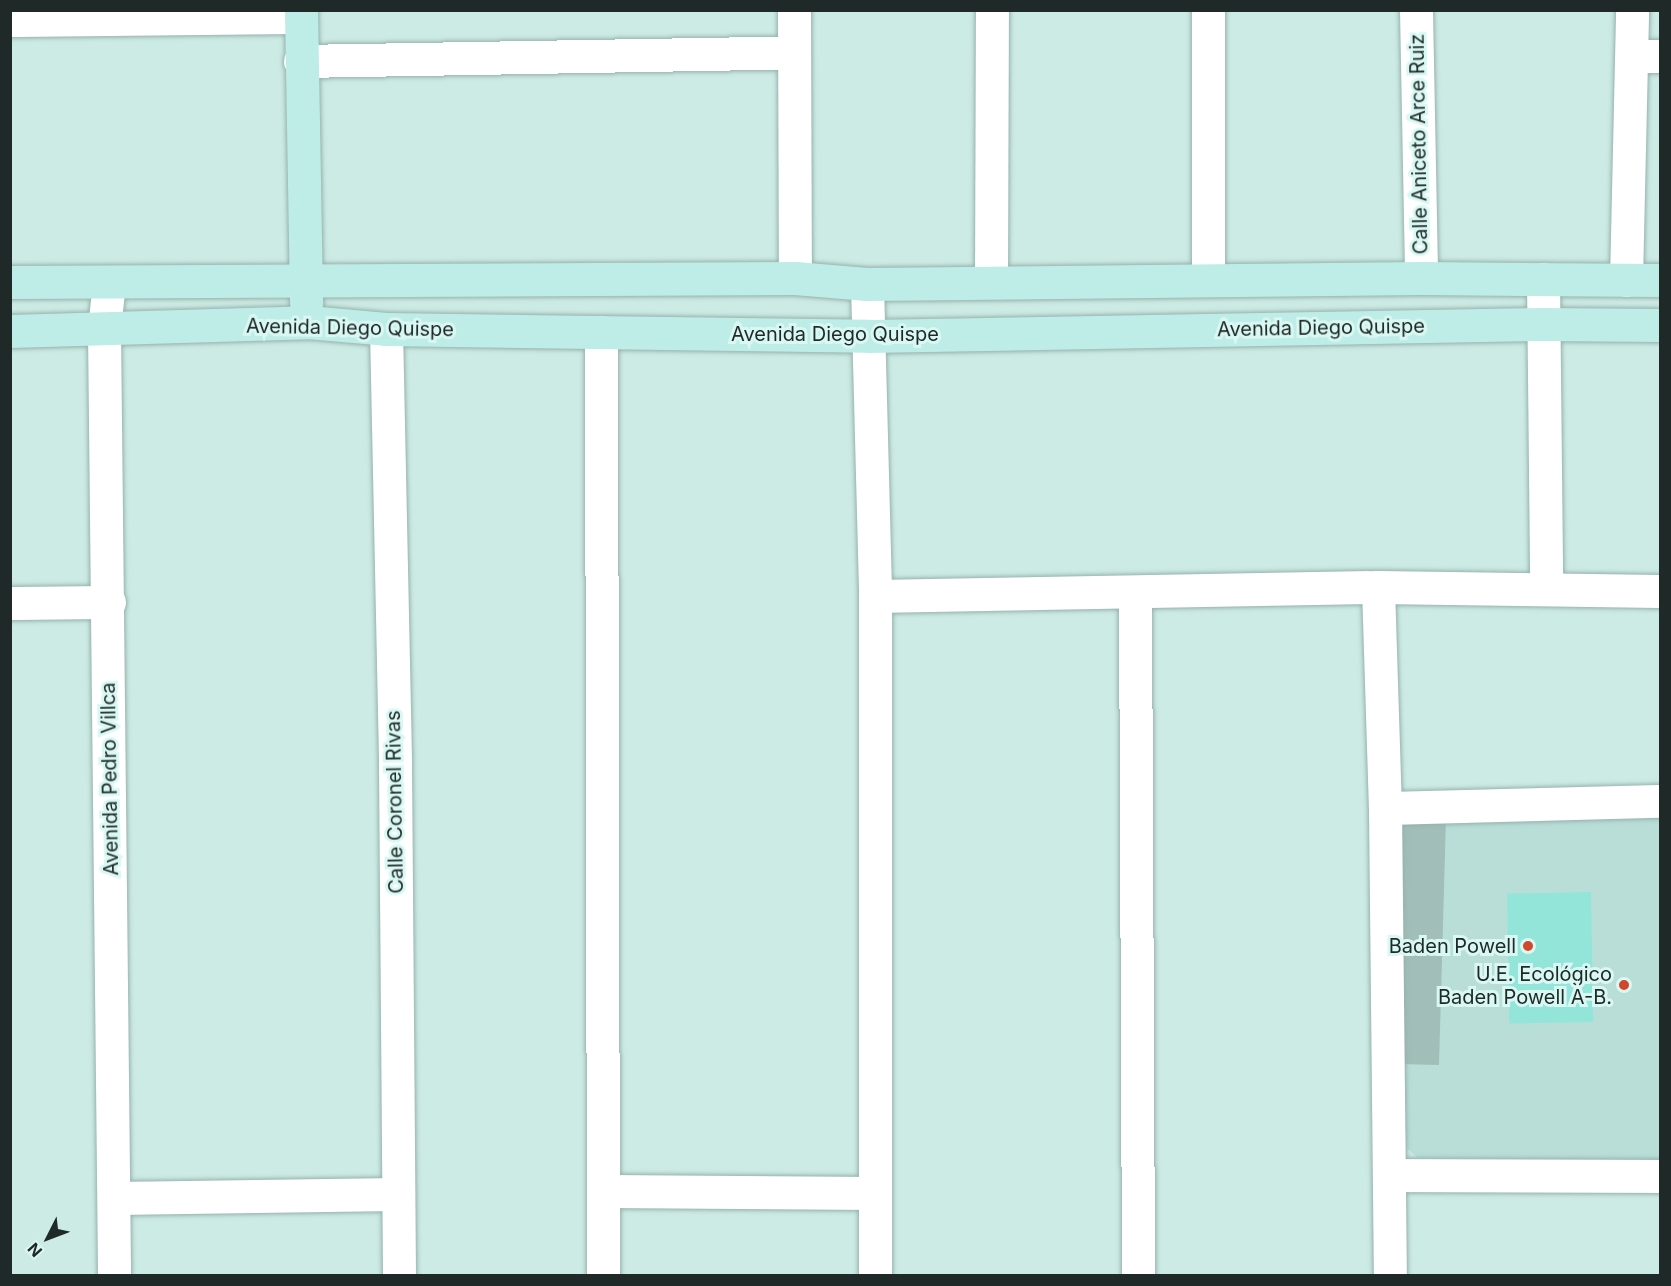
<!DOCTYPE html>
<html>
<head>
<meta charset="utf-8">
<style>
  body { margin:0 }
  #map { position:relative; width:1671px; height:1286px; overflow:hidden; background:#cdebe5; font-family:Inter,sans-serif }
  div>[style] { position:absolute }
  .built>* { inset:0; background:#b9ded8 }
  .green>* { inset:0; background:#94e5d9; transform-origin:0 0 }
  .building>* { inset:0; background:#a2beb9 }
  .roads { filter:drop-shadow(0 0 2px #96b2ad) drop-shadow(0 0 2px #96b2ad) }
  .street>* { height:33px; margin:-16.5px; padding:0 16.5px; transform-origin:16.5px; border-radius:16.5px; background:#fff }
  .secondary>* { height:33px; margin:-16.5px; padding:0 16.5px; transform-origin:16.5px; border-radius:16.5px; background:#beede8 }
  .dots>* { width:16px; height:16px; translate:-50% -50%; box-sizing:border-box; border:3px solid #daf8f3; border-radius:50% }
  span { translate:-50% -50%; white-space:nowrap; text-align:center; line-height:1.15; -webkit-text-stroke:6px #daf8f3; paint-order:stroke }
  .street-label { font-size:20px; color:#1f2a28 }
  .poi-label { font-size:20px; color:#1f2a28 }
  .right { translate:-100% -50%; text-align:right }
  .frame { position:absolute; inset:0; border:12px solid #1f2a28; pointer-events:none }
  .north { position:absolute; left:18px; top:1208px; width:60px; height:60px; -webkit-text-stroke:4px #daf8f3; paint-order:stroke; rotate:228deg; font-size:16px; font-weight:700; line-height:24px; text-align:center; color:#1f2a28 }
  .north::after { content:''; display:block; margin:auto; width:21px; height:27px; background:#1f2a28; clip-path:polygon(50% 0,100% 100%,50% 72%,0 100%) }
</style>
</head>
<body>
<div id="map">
  <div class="built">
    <i style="clip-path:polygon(1660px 810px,1660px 1160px,1418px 1158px,1407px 1148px,1397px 1064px,1408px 818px)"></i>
  </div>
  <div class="green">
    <i style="left:1591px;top:892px;width:130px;height:84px;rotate:89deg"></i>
  </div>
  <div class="building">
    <i style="clip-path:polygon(1408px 818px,1446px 818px,1439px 1065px,1397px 1064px,1395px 829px)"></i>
  </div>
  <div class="roads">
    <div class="street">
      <i style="left:794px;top:10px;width:268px;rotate:89.8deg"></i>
      <i style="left:1208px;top:10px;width:269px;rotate:90deg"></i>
      <i style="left:1416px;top:10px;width:268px;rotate:88.9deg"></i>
      <i style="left:10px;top:20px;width:290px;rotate:-0.6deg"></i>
      <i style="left:1632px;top:56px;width:28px"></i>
      <i style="left:300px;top:61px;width:493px;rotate:-1deg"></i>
      <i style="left:1543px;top:279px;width:310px;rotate:89.4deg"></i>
      <i style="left:1626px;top:280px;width:270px;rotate:-88.7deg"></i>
      <i style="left:991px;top:281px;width:271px;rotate:-89.8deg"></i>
      <i style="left:109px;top:282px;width:47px;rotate:96.1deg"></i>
      <i style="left:104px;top:329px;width:947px;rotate:89.39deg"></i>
      <i style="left:867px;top:284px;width:312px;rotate:88.5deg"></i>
      <i style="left:875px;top:596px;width:680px;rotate:90deg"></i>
      <i style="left:386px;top:329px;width:435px;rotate:88.8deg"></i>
      <i style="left:395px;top:764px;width:512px;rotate:89.55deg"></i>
      <i style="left:601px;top:332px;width:944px;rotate:89.88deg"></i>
      <i style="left:1378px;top:587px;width:221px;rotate:88.2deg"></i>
      <i style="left:1385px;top:808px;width:468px;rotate:89.4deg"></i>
      <i style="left:1135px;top:592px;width:684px;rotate:89.75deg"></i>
      <i style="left:875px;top:596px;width:503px;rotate:-1.03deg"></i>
      <i style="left:1378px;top:587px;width:282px;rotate:0.8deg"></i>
      <i style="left:10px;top:603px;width:99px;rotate:-0.6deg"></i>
      <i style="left:1385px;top:808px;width:275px;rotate:-1.5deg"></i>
      <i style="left:1389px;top:1175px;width:271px;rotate:0.2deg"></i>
      <i style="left:603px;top:1191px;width:271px;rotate:0.4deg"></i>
      <i style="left:115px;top:1198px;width:282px;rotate:-0.8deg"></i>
    </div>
    <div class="secondary">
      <i style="left:301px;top:10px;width:293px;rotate:89deg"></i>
      <i style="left:10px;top:282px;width:785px;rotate:-0.29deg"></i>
      <i style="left:795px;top:278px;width:72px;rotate:4.8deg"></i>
      <i style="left:867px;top:284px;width:554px;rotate:-0.62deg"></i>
      <i style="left:1421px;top:278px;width:239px;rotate:0.5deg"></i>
      <i style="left:10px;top:331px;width:298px;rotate:-1.7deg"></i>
      <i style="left:308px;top:322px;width:78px;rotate:5.1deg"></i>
      <i style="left:386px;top:329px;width:482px;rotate:0.8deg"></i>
      <i style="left:868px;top:336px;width:674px;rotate:-1.02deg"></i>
      <i style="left:1542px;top:324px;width:118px;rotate:0.5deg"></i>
    </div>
  </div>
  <div class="dots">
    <i style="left:1528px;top:946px;background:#d1472a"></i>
    <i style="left:1624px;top:985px;background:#d1472a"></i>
  </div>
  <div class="street-label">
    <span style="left:1419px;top:144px;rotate:-91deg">Calle Aniceto Arce Ruiz</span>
    <span style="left:350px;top:328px;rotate:1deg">Avenida Diego Quispe</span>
    <span style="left:1321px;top:328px;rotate:-1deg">Avenida Diego Quispe</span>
    <span style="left:835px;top:334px">Avenida Diego Quispe</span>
    <span style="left:110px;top:779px;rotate:-91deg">Avenida Pedro Villca</span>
    <span style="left:395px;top:802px;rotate:-91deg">Calle Coronel Rivas</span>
  </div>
  <div class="poi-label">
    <span class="right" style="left:1516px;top:946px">Baden Powell</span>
    <span class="right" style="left:1612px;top:986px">U.E. Ecológico<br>Baden Powell A-B.</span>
  </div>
  <div class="frame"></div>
  <div class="north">N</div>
</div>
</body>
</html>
